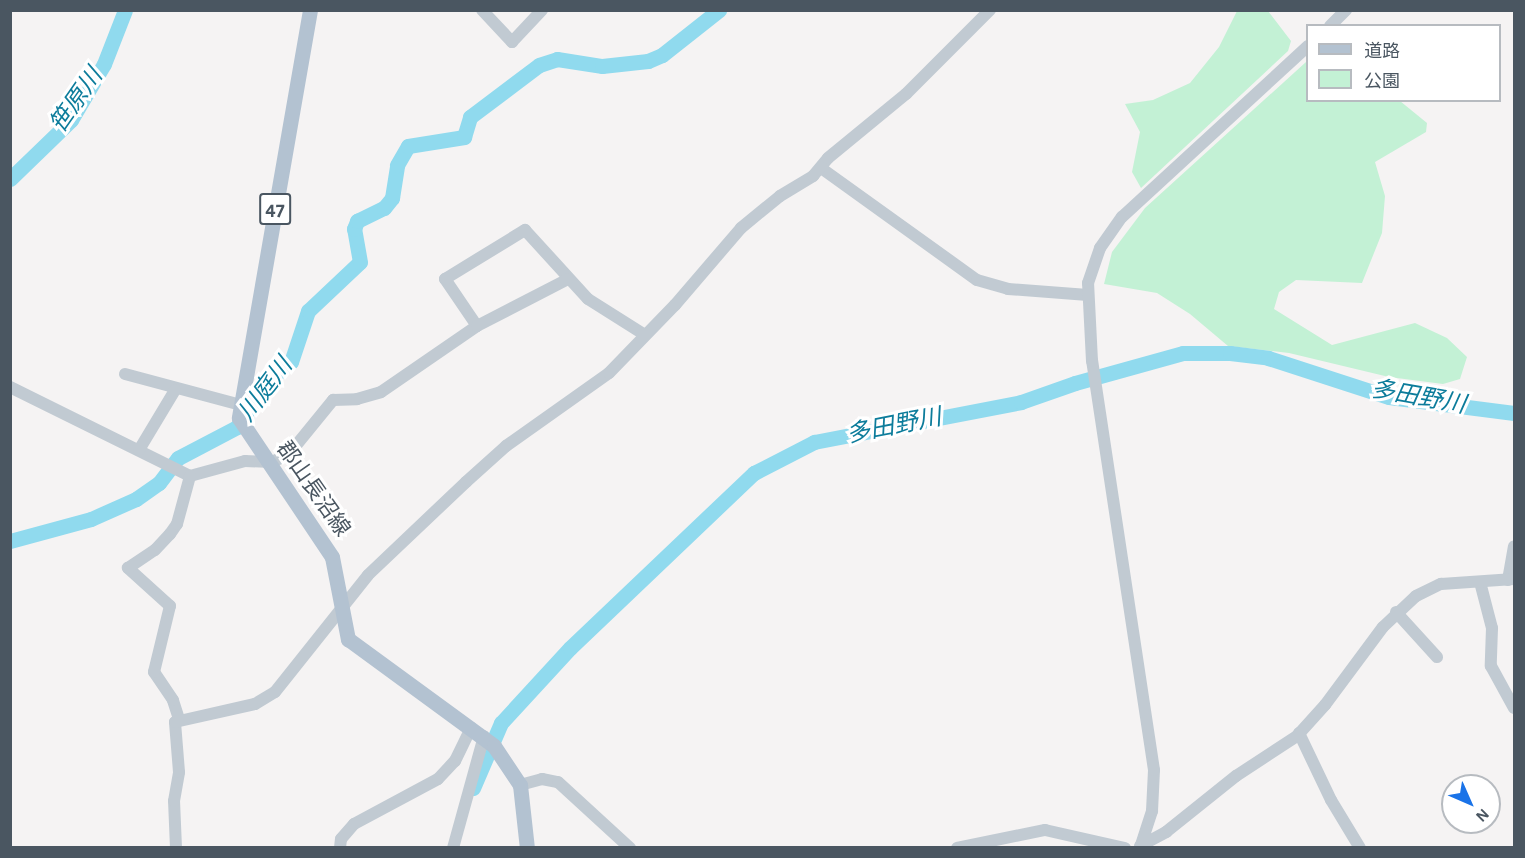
<!DOCTYPE html>
<html>
<head>
<meta charset="utf-8">
<style>
  body { margin:0 }
  #map { position:relative; width:1525px; height:858px; overflow:hidden; background:#f5f3f3; font-family:"Alegreya Sans","Noto Sans JP",sans-serif }
  div>[style] { position:absolute }
  .green>* { inset:0; background:#c3f1d5 }
  .river>* { height:15px; margin:-7.5px; padding:0 7.5px; transform-origin:7.5px; border-radius:7.5px; background:#90daee }
  .minor>* { height:12px; margin:-6px; padding:0 6px; transform-origin:6px; border-radius:6px; background:#c1cad2 }
  .major>* { height:15px; margin:-7.5px; padding:0 7.5px; transform-origin:7.5px; border-radius:7.5px; background:#b3c2d1 }
  span { translate:-50% -50%; white-space:nowrap; text-align:center; line-height:1.15; -webkit-text-stroke:6px #fff; paint-order:stroke }
  .shield-label span { padding:2px 4px; background:#fff; border:2px solid; border-radius:4px; -webkit-text-stroke-width:0 }
  .shield-label { font-size:21px; color:#4a5661; font-weight:700 }
  .street-label { font-size:22px; color:#4a5661 }
  .water-label { font-size:24px; color:#0c7c9b; font-style:italic }
  .frame { position:absolute; inset:0; border:12px solid #4a5661; pointer-events:none }
  .legend { position:absolute; left:1306px; top:24px; width:195px; height:78px; box-sizing:border-box; background:#fff; border:2px solid #b7bbc0; margin:0; padding:8px 10px; list-style:none; font-size:18px; color:#4a5661 }
  .legend li { display:flex; align-items:center; gap:12px; height:30px }
  .legend b { width:30px; border:2px solid #b7bbc0 }
  .north { position:absolute; left:1441px; top:774px; width:60px; height:60px; box-sizing:border-box; background:#fff; border:2px solid #b7bbc0; border-radius:50%; rotate:135deg; font-size:16px; font-weight:700; line-height:24px; text-align:center; color:#4a5661 }
  .north::after { content:''; display:block; margin:auto; width:21px; height:27px; background:#1a73e8; clip-path:polygon(50% 0,100% 100%,50% 72%,0 100%) }
</style>
</head>
<body>
<div id="map">
  <div class="green">
    <i style="clip-path:polygon(1237px 11px,1268px 11px,1291px 41px,1288px 51px,1141px 188px,1132px 172px,1140px 132px,1125px 104px,1153px 100px,1190px 83px,1219px 47px)"></i>
    <i style="clip-path:polygon(1306px 62px,1308px 100px,1400px 101px,1427px 123px,1426px 132px,1375px 162px,1385px 196px,1382px 233px,1362px 283px,1296px 280px,1279px 292px,1274px 309px,1332px 345px,1415px 323px,1447px 338px,1467px 357px,1460px 379px,1443px 384px,1389px 377px,1289px 353px,1228px 346px,1190px 314px,1157px 293px,1104px 284px,1112px 252px,1145px 208px)"></i>
  </div>
  <div class="river">
    <i style="left:10px;top:179px;width:85px;rotate:-44deg"></i>
    <i style="left:71px;top:120px;width:65px;rotate:-59.5deg"></i>
    <i style="left:104px;top:64px;width:58px;rotate:-68.7deg"></i>
    <i style="left:10px;top:541px;width:84px;rotate:-15.2deg"></i>
    <i style="left:91px;top:519px;width:49px;rotate:-24deg"></i>
    <i style="left:136px;top:499px;width:28px;rotate:-35deg"></i>
    <i style="left:159px;top:483px;width:31px;rotate:-53deg"></i>
    <i style="left:178px;top:458px;width:67px;rotate:-27.7deg"></i>
    <i style="left:237px;top:427px;width:54px;rotate:-57.2deg"></i>
    <i style="left:266px;top:382px;width:32px;rotate:-39deg"></i>
    <i style="left:291px;top:362px;width:54px;rotate:-71.6deg"></i>
    <i style="left:308px;top:311px;width:71px;rotate:-43.3deg"></i>
    <i style="left:360px;top:262px;width:34px;rotate:-100deg"></i>
    <i style="left:354px;top:229px;width:9px;rotate:-69deg"></i>
    <i style="left:357px;top:221px;width:30px;rotate:-26deg"></i>
    <i style="left:384px;top:208px;width:13px;rotate:-51deg"></i>
    <i style="left:392px;top:198px;width:33px;rotate:-81deg"></i>
    <i style="left:397px;top:165px;width:22px;rotate:-60deg"></i>
    <i style="left:408px;top:146px;width:57px;rotate:-9.1deg"></i>
    <i style="left:464px;top:137px;width:21px;rotate:-73deg"></i>
    <i style="left:470px;top:117px;width:86px;rotate:-37deg"></i>
    <i style="left:539px;top:65px;width:19px;rotate:-18deg"></i>
    <i style="left:557px;top:59px;width:46px;rotate:8.8deg"></i>
    <i style="left:602px;top:66px;width:46px;rotate:-6.2deg"></i>
    <i style="left:648px;top:61px;width:15px;rotate:-23deg"></i>
    <i style="left:662px;top:55px;width:73px;rotate:-38.3deg"></i>
    <i style="left:473px;top:788px;width:71px;rotate:-66.7deg"></i>
    <i style="left:501px;top:723px;width:102px;rotate:-47.4deg"></i>
    <i style="left:570px;top:648px;width:254px;rotate:-43.6deg"></i>
    <i style="left:754px;top:473px;width:68px;rotate:-27.3deg"></i>
    <i style="left:814px;top:442px;width:211px;rotate:-10.9deg"></i>
    <i style="left:1021px;top:402px;width:57px;rotate:-19.4deg"></i>
    <i style="left:1075px;top:383px;width:112px;rotate:-15.5deg"></i>
    <i style="left:1183px;top:353px;width:47px"></i>
    <i style="left:1230px;top:353px;width:38px;rotate:7deg"></i>
    <i style="left:1268px;top:358px;width:127px;rotate:17.9deg"></i>
    <i style="left:1389px;top:397px;width:126px;rotate:7.3deg"></i>
  </div>
  <div class="minor">
    <i style="left:482px;top:10px;width:44px;rotate:46.8deg"></i>
    <i style="left:512px;top:42px;width:44px;rotate:-46.8deg"></i>
    <i style="left:1330px;top:26px;width:23px;rotate:-45deg"></i>
    <i style="left:821px;top:168px;width:192px;rotate:35.7deg"></i>
    <i style="left:977px;top:280px;width:32px;rotate:16deg"></i>
    <i style="left:1008px;top:289px;width:80px;rotate:4.3deg"></i>
    <i style="left:477px;top:326px;width:57px;rotate:-124.2deg"></i>
    <i style="left:445px;top:279px;width:94px;rotate:-31.5deg"></i>
    <i style="left:525px;top:230px;width:93px;rotate:47.6deg"></i>
    <i style="left:588px;top:299px;width:67px;rotate:32.3deg"></i>
    <i style="left:125px;top:374px;width:120px;rotate:15deg"></i>
    <i style="left:10px;top:387px;width:201px;rotate:26.3deg"></i>
    <i style="left:190px;top:476px;width:57px;rotate:-15.3deg"></i>
    <i style="left:245px;top:461px;width:27px;rotate:2deg"></i>
    <i style="left:272px;top:462px;width:19px;rotate:-25deg"></i>
    <i style="left:289px;top:454px;width:70px;rotate:-50.8deg"></i>
    <i style="left:333px;top:400px;width:24px;rotate:-2deg"></i>
    <i style="left:357px;top:399px;width:25px;rotate:-16deg"></i>
    <i style="left:381px;top:392px;width:116px;rotate:-34.5deg"></i>
    <i style="left:477px;top:326px;width:102px;rotate:-27.3deg"></i>
    <i style="left:139px;top:450px;width:70px;rotate:-59deg"></i>
    <i style="left:1508px;top:580px;width:34px;rotate:-80deg"></i>
    <i style="left:1480px;top:582px;width:48px;rotate:75.4deg"></i>
    <i style="left:1492px;top:628px;width:38px;rotate:92deg"></i>
    <i style="left:1491px;top:666px;width:48px;rotate:61.3deg"></i>
    <i style="left:1396px;top:612px;width:61px;rotate:47.7deg"></i>
    <i style="left:179px;top:719px;width:20px;rotate:-108deg"></i>
    <i style="left:173px;top:700px;width:34px;rotate:-124deg"></i>
    <i style="left:154px;top:672px;width:68px;rotate:-76.4deg"></i>
    <i style="left:170px;top:606px;width:57px;rotate:-137.9deg"></i>
    <i style="left:128px;top:568px;width:32px;rotate:-34deg"></i>
    <i style="left:155px;top:550px;width:22px;rotate:-47deg"></i>
    <i style="left:170px;top:534px;width:12px;rotate:-55deg"></i>
    <i style="left:177px;top:524px;width:50px;rotate:-74.8deg"></i>
    <i style="left:1299px;top:733px;width:74px;rotate:64.5deg"></i>
    <i style="left:1331px;top:800px;width:56px;rotate:58.9deg"></i>
    <i style="left:520px;top:785px;width:23px;rotate:-15deg"></i>
    <i style="left:542px;top:779px;width:16px;rotate:11deg"></i>
    <i style="left:558px;top:782px;width:98px;rotate:42.5deg"></i>
    <i style="left:1140px;top:846px;width:30px;rotate:-28deg"></i>
    <i style="left:1166px;top:832px;width:90px;rotate:-38.7deg"></i>
    <i style="left:1236px;top:776px;width:73px;rotate:-33.3deg"></i>
    <i style="left:1297px;top:736px;width:42px;rotate:-47.9deg"></i>
    <i style="left:1325px;top:705px;width:97px;rotate:-53.4deg"></i>
    <i style="left:1383px;top:627px;width:45px;rotate:-43.2deg"></i>
    <i style="left:1416px;top:596px;width:28px;rotate:-26deg"></i>
    <i style="left:1441px;top:584px;width:73px;rotate:-3.9deg"></i>
    <i style="left:176px;top:848px;width:47px;rotate:-92.4deg"></i>
    <i style="left:174px;top:801px;width:29px;rotate:-80deg"></i>
    <i style="left:179px;top:772px;width:50px;rotate:-94.6deg"></i>
    <i style="left:175px;top:722px;width:82px;rotate:-12.7deg"></i>
    <i style="left:255px;top:704px;width:23px;rotate:-31deg"></i>
    <i style="left:275px;top:692px;width:149px;rotate:-51.5deg"></i>
    <i style="left:368px;top:575px;width:135px;rotate:-43.5deg"></i>
    <i style="left:466px;top:482px;width:54px;rotate:-42deg"></i>
    <i style="left:506px;top:446px;width:126px;rotate:-35.3deg"></i>
    <i style="left:609px;top:373px;width:95px;rotate:-45.9deg"></i>
    <i style="left:675px;top:305px;width:101px;rotate:-49.4deg"></i>
    <i style="left:741px;top:228px;width:50px;rotate:-39.4deg"></i>
    <i style="left:780px;top:196px;width:39px;rotate:-31deg"></i>
    <i style="left:813px;top:176px;width:23px;rotate:-50deg"></i>
    <i style="left:828px;top:158px;width:101px;rotate:-39.4deg"></i>
    <i style="left:906px;top:94px;width:119px;rotate:-45deg"></i>
    <i style="left:340px;top:848px;width:9px;rotate:-84deg"></i>
    <i style="left:341px;top:839px;width:20px;rotate:-49deg"></i>
    <i style="left:354px;top:824px;width:95px;rotate:-28.2deg"></i>
    <i style="left:438px;top:779px;width:25px;rotate:-47deg"></i>
    <i style="left:455px;top:761px;width:37px;rotate:-64deg"></i>
    <i style="left:453px;top:848px;width:116px;rotate:-74.5deg"></i>
    <i style="left:957px;top:848px;width:90px;rotate:-11.6deg"></i>
    <i style="left:1045px;top:830px;width:82px;rotate:12.7deg"></i>
    <i style="left:1140px;top:848px;width:39px;rotate:-72deg"></i>
    <i style="left:1152px;top:811px;width:41px;rotate:-87.2deg"></i>
    <i style="left:1154px;top:770px;width:414px;rotate:-98.6deg"></i>
    <i style="left:1092px;top:361px;width:78px;rotate:-92.9deg"></i>
    <i style="left:1088px;top:283px;width:37px;rotate:-71deg"></i>
    <i style="left:1100px;top:248px;width:38px;rotate:-55deg"></i>
    <i style="left:1122px;top:217px;width:253px;rotate:-42.6deg"></i>
  </div>
  <div class="major">
    <i style="left:310px;top:10px;width:414px;rotate:99.9deg"></i>
    <i style="left:239px;top:418px;width:167px;rotate:56.2deg"></i>
    <i style="left:332px;top:557px;width:84px;rotate:79deg"></i>
    <i style="left:348px;top:639px;width:181px;rotate:36.2deg"></i>
    <i style="left:494px;top:746px;width:47px;rotate:56.3deg"></i>
    <i style="left:520px;top:785px;width:63px;rotate:83.7deg"></i>
  </div>
  <div class="shield-label">
    <span style="left:275px;top:209px">47</span>
  </div>
  <div class="street-label">
    <span style="left:313px;top:489px;rotate:55deg">郡山長沼線</span>
  </div>
  <div class="water-label">
    <span style="left:77px;top:101px;rotate:-55deg">笹原川</span>
    <span style="left:266px;top:390px;rotate:-53deg">川庭川</span>
    <span style="left:1418px;top:398px;rotate:10deg">多田野川</span>
    <span style="left:894px;top:427px;rotate:-11deg">多田野川</span>
  </div>
  <div class="frame"></div>
  <ul class="legend">
  <li><b style="height:8px;background:#b3c2d1"></b>道路</li>
  <li><b style="height:16px;background:#c3f1d5"></b>公園</li>
  </ul>
  <div class="north">N</div>
</div>
</body>
</html>
